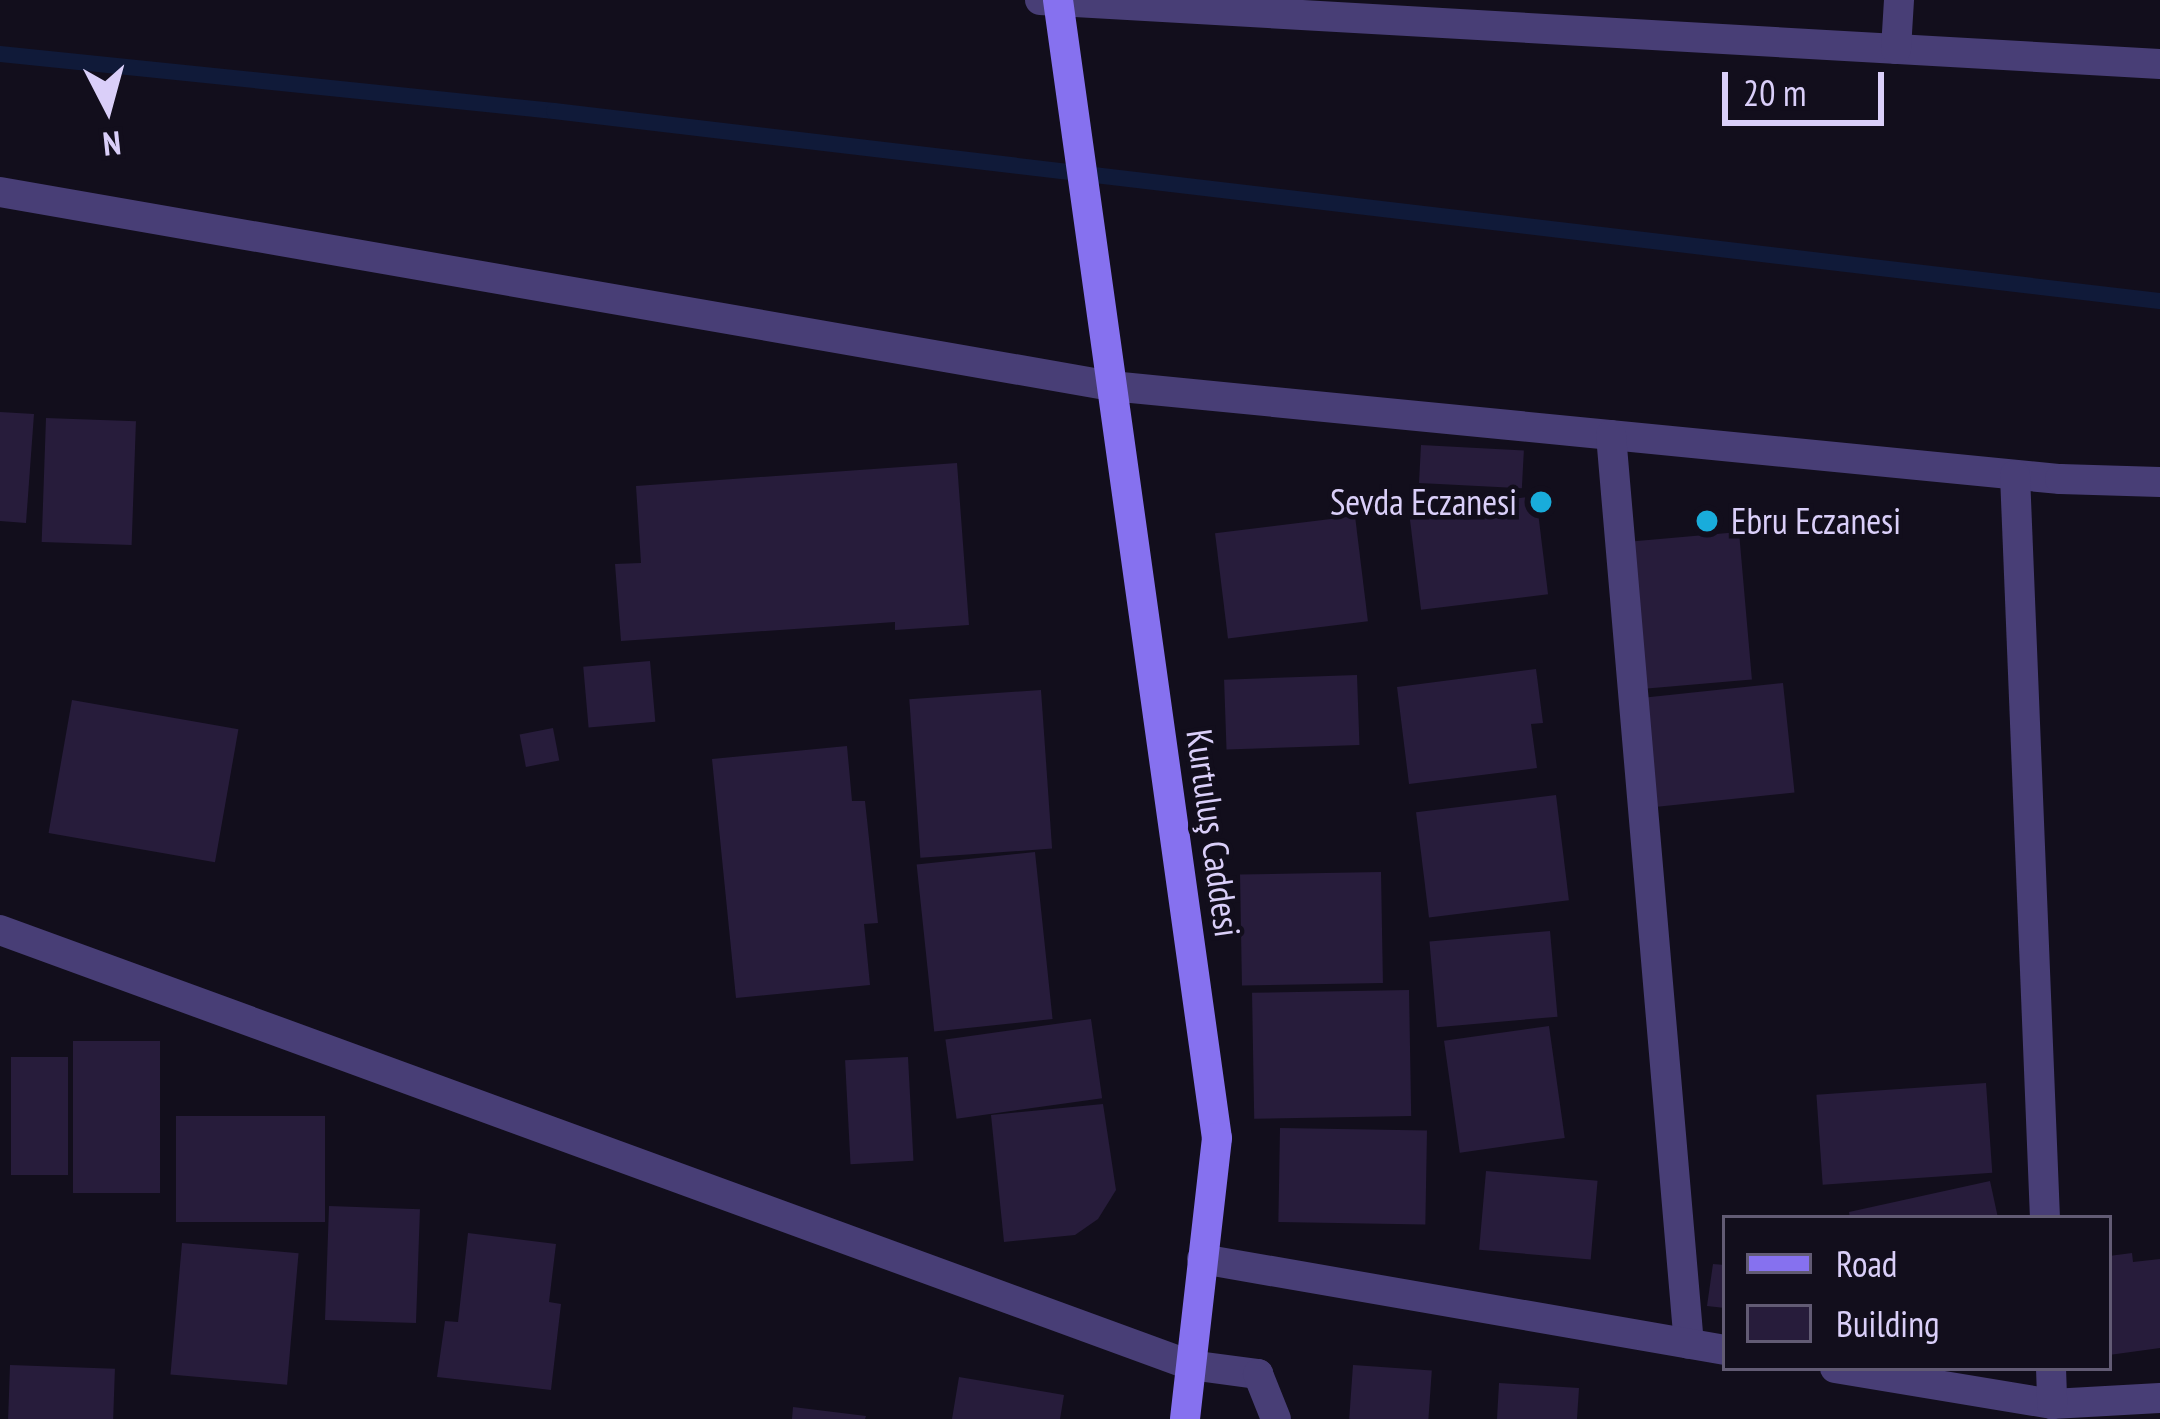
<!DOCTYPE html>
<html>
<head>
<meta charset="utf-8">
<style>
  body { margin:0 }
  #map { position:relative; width:2160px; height:1419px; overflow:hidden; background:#120e1c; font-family:"PT Sans Narrow",sans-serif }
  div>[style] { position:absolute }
  .stream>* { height:16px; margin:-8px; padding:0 8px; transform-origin:8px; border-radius:8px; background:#101a39 }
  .building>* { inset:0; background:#271c3b; transform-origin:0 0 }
  .street>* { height:30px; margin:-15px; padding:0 15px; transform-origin:15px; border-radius:15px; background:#483e76 }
  .secondary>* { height:30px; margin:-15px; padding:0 15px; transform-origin:15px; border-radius:15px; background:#8671ef }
  .dots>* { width:33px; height:33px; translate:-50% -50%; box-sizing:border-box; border:6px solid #120e1c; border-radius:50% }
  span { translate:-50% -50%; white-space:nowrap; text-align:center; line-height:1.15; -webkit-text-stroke:9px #120e1c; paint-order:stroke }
  .poi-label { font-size:36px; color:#dacff9 }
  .right { translate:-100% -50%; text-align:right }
  .left { translate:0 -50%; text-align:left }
  .street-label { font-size:36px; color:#dacff9 }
  .legend { position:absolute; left:1722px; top:1215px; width:390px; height:156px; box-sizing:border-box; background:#120e1c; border:3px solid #625b74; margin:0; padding:15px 21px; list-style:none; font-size:36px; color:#dacff9 }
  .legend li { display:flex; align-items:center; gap:24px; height:60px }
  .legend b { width:60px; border:3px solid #625b74 }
  .north { position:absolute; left:48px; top:48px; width:120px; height:120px; -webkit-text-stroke:9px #120e1c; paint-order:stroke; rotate:174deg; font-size:33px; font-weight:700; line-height:48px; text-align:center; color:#dacff9 }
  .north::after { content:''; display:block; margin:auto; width:42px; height:54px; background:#dacff9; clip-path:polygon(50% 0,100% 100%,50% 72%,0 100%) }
  .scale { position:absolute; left:1722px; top:72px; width:162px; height:54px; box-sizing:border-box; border:6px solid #dacff9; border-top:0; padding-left:15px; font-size:36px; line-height:42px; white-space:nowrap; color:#dacff9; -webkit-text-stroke:9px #120e1c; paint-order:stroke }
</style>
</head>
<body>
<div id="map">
  <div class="stream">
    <i style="left:0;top:54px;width:557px;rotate:5.87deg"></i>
    <i style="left:554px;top:111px;width:1617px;rotate:6.75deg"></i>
  </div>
  <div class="building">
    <i style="clip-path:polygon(0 412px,34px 414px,26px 523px,0 521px)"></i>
    <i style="left:46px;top:418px;width:90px;height:124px;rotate:2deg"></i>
    <i style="left:1421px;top:445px;width:103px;height:38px;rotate:3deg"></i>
    <i style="clip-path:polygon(957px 463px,969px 625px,895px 630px,895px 622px,621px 641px,615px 564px,641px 563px,636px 486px)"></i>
    <i style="left:1536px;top:496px;width:99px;height:128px;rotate:83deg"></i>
    <i style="left:1355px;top:516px;width:106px;height:141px;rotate:83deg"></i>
    <i style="left:1739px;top:532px;width:148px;height:108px;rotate:85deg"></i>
    <i style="left:650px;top:661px;width:61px;height:67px;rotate:85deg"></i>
    <i style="clip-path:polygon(1536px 669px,1543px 723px,1531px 724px,1537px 768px,1409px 784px,1397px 687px)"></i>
    <i style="left:1357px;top:675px;width:70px;height:133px;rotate:88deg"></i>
    <i style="left:1783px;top:683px;width:110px;height:138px;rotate:84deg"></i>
    <i style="left:1041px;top:690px;width:159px;height:132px;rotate:86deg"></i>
    <i style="left:72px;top:700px;width:169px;height:135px;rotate:10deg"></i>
    <i style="left:553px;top:728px;width:33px;height:34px;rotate:79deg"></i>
    <i style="clip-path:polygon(847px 746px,852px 801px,865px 801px,878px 923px,864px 924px,870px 985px,736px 998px,712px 759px)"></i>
    <i style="left:1556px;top:795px;width:106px;height:141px;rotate:83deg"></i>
    <i style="left:1035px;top:852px;width:168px;height:119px;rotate:84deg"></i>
    <i style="left:1381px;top:872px;width:111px;height:141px;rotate:89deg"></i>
    <i style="left:1550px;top:931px;width:86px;height:121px;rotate:85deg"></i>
    <i style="left:1409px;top:990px;width:126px;height:157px;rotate:89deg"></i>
    <i style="left:1091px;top:1019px;width:80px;height:147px;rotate:82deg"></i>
    <i style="left:1549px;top:1026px;width:113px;height:106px;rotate:82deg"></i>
    <i style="left:73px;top:1041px;width:87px;height:152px"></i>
    <i style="left:11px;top:1057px;width:57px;height:118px"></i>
    <i style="left:908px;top:1057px;width:104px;height:63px;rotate:87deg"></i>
    <i style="left:1986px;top:1083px;width:90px;height:170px;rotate:86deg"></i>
    <i style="clip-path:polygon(1103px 1104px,1116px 1190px,1098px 1219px,1075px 1235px,1004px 1242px,991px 1115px)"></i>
    <i style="left:325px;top:1116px;width:106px;height:149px;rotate:90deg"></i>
    <i style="left:1280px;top:1128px;width:147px;height:94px;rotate:1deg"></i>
    <i style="left:1486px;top:1171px;width:112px;height:79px;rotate:5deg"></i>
    <i style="clip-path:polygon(1990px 1181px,1998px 1218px,1850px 1218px,1849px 1212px)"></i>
    <i style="left:329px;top:1206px;width:91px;height:114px;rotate:2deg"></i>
    <i style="clip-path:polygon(468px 1233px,556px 1244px,549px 1302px,561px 1304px,551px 1390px,437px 1377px,445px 1321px,458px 1322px)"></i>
    <i style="left:182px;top:1243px;width:117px;height:132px;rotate:5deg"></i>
    <i style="clip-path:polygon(2132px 1253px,2133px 1262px,2160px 1259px,2160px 1348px,2109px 1355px,2109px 1256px)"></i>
    <i style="clip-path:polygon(1713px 1264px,1725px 1265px,1725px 1308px,1707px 1306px)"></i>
    <i style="left:10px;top:1365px;width:105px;height:54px;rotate:2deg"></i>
    <i style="left:1353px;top:1365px;width:79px;height:54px;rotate:4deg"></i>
    <i style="clip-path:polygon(959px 1377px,1064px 1395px,1060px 1419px,952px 1419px)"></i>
    <i style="clip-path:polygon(1499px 1383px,1579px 1388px,1577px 1419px,1497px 1419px)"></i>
    <i style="clip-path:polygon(793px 1407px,866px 1416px,865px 1419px,792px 1419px)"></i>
  </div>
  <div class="street">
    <i style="left:1040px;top:0;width:1122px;rotate:3.27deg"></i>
    <i style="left:1896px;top:49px;width:49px;rotate:-86.5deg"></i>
    <i style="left:0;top:192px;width:1128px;rotate:9.9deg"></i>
    <i style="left:1111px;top:386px;width:954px;rotate:5.6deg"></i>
    <i style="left:2060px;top:479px;width:100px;rotate:1.7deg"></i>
    <i style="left:1611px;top:435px;width:912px;rotate:85.1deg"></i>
    <i style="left:2015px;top:475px;width:744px;rotate:87.69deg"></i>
    <i style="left:0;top:930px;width:1267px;rotate:20.08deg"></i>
    <i style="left:1190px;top:1365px;width:69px;rotate:7.5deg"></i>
    <i style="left:1258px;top:1374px;width:48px;rotate:68.2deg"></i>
    <i style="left:1202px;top:1259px;width:531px;rotate:9.87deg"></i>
    <i style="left:1835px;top:1368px;width:220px;rotate:9.4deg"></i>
    <i style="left:2052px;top:1404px;width:108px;rotate:-3.2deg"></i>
    <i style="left:2051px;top:1368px;width:36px;rotate:88deg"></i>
  </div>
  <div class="secondary">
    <i style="left:1058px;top:0;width:1149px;rotate:82.05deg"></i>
    <i style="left:1217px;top:1138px;width:283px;rotate:96.5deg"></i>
  </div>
  <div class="dots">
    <i style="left:1541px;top:502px;background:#19acdb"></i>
    <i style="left:1707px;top:521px;background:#19acdb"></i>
  </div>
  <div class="poi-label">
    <span class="right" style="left:1517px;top:502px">Sevda Eczanesi</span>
    <span class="left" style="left:1731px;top:521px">Ebru Eczanesi</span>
  </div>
  <div class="street-label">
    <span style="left:1214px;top:833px;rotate:82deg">Kurtuluş Caddesi</span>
  </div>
  <ul class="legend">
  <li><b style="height:15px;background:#8671ef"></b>Road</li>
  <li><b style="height:33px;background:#271c3b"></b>Building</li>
  </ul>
  <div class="north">N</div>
  <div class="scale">20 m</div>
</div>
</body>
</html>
